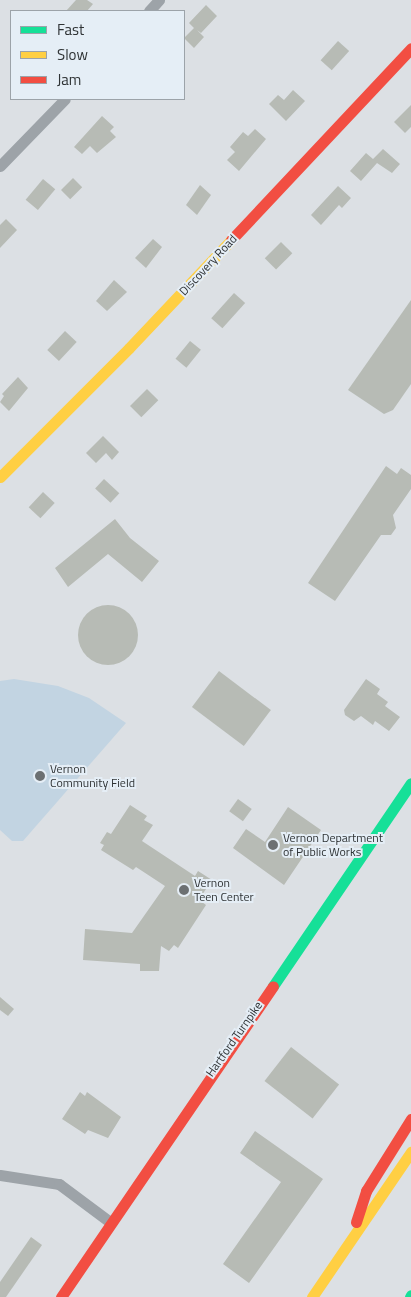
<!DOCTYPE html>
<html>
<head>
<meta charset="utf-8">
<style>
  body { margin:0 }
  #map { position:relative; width:411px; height:1297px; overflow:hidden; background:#dce0e4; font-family:"Titillium Web",sans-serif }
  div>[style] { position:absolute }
  .green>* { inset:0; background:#c2d4e2 }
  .building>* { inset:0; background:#b7bbb5; transform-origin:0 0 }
  .round { border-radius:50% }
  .street>* { height:11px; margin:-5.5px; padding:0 5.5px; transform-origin:5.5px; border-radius:5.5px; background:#9da3a8 }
  .fast>* { height:11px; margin:-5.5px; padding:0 5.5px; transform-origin:5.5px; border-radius:5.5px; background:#16e098 }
  .slow>* { height:11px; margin:-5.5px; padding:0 5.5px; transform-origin:5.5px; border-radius:5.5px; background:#ffcf43 }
  .jam>* { height:11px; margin:-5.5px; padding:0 5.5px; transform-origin:5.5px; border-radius:5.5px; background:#f24e42 }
  .dots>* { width:14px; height:14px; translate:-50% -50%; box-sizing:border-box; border:2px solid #e5eef6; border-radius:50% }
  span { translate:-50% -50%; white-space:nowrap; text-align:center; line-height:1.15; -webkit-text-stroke:4px #e5eef6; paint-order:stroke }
  .street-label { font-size:12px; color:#2f3335 }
  .poi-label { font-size:12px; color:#2f3335 }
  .left { translate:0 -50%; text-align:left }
  .legend { position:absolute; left:10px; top:10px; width:175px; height:90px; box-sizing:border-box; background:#e5eef6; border:1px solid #9ca3a9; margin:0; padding:6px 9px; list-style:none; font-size:15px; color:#2f3335 }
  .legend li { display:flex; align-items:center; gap:10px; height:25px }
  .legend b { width:25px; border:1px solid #9ca3a9 }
</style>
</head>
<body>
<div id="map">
  <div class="green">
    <i style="clip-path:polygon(14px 679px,58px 686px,89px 698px,126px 723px,23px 841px,12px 841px,0 830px,0 681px)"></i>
  </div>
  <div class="building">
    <i style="clip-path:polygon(76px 0,87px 0,93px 4px,87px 11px,66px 11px)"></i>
    <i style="clip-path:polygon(206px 5px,217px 16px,201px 33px,197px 30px,204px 37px,194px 48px,184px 38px,194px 28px,189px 23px)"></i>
    <i style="left:338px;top:41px;width:15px;height:26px;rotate:42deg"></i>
    <i style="clip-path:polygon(293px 90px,305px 101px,286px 121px,269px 104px,278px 95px,284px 100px)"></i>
    <i style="clip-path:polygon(411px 105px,411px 127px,405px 133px,394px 122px)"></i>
    <i style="clip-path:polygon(102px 116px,114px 127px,110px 131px,116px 137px,97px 153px,90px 146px,82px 154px,74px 147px)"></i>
    <i style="clip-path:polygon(255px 129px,266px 139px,239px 171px,227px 160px,235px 152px,230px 147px,243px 132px,248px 136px)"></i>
    <i style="clip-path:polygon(383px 149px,400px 164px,392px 173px,377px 163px,361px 181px,350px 171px,366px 153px,373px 159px)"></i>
    <i style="left:73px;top:178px;width:13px;height:17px;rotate:45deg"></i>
    <i style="left:43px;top:179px;width:16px;height:27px;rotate:40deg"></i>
    <i style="clip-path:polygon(200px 185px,211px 195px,197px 215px,186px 205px)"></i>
    <i style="clip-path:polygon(338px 186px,351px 198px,342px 208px,339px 205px,321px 225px,311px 215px)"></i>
    <i style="clip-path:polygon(6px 219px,17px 230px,0 248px,0 225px)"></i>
    <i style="clip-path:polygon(153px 239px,162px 247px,146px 268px,135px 258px)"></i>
    <i style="left:281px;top:242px;width:16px;height:23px;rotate:45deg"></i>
    <i style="clip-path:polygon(114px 280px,127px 292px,107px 311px,96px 301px)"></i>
    <i style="left:234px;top:293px;width:15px;height:34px;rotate:42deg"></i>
    <i style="clip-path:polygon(411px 300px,411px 384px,393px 410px,384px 414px,348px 390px)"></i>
    <i style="left:65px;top:331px;width:16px;height:26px;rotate:43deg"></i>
    <i style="left:190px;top:341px;width:14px;height:23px;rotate:39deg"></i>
    <i style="clip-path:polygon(18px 377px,28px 388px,9px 411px,0 402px,4px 396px,2px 394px)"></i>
    <i style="left:147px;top:389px;width:16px;height:24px;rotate:45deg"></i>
    <i style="clip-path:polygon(103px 436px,119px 452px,112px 460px,106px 453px,96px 463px,86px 453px)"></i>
    <i style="clip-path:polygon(386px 466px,397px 474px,401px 468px,411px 475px,411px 489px,393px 515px,396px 528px,391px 535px,381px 535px,335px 601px,308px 583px)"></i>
    <i style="left:104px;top:479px;width:21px;height:13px;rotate:43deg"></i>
    <i style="left:43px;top:492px;width:16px;height:21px;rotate:43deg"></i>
    <i style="clip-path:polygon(115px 519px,130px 538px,159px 561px,142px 582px,108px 554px,68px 587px,55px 568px)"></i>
    <i class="round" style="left:78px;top:605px;width:60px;height:60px"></i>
    <i style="left:219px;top:671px;width:65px;height:45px;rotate:37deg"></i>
    <i style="clip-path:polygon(366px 679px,380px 689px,377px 694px,388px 702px,385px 706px,400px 717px,389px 731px,375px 721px,373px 725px,361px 716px,354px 721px,345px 715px,344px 710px)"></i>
    <i style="left:238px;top:799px;width:17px;height:15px;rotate:36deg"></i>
    <i style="clip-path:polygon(130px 805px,147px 816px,144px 820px,153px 825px,142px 841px,195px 876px,198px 871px,212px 880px,202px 895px,205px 897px,202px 902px,206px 905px,178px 948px,174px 945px,169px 951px,161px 946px,159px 971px,140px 971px,140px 964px,83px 960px,85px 929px,132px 933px,165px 886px,136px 867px,133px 870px,101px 850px,104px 845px,100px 843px,107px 832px,111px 834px)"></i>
    <i style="clip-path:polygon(288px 807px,321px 830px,284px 885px,233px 848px,246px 829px,265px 842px)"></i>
    <i style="clip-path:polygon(0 997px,14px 1009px,8px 1016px,0 1010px)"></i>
    <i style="left:291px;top:1047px;width:61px;height:43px;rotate:38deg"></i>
    <i style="clip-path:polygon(80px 1092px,85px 1096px,87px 1092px,121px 1117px,108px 1138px,88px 1130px,85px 1134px,62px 1119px)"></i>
    <i style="clip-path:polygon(255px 1131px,323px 1179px,249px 1283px,223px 1264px,281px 1182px,240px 1153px)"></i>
    <i style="clip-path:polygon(31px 1237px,42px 1245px,6px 1297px,0 1297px,0 1282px)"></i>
  </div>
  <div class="street">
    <i style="left:149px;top:11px;width:15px;rotate:-48deg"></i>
    <i style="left:0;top:166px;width:93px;rotate:-45.9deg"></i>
    <i style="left:0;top:1175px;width:60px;rotate:8.7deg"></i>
    <i style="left:59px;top:1184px;width:64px;rotate:36.7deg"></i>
  </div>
  <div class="fast">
    <i style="left:273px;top:986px;width:245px;rotate:-55.8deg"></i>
    <i style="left:410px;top:1297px;width:2px;rotate:-63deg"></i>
  </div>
  <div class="slow">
    <i style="left:0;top:477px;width:182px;rotate:-45deg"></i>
    <i style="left:129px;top:348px;width:149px;rotate:-46.6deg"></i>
    <i style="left:312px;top:1297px;width:176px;rotate:-55.7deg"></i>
  </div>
  <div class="jam">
    <i style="left:231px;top:240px;width:263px;rotate:-46.8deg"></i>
    <i style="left:356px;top:1222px;width:33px;rotate:-72deg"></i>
    <i style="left:366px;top:1191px;width:85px;rotate:-58deg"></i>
    <i style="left:61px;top:1297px;width:376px;rotate:-55.7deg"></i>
  </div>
  <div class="dots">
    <i style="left:40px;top:776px;background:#6c7072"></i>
    <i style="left:273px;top:845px;background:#6c7072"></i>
    <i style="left:184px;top:890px;background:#6c7072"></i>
  </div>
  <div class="street-label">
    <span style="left:208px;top:265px;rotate:-47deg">Discovery Road</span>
    <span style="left:234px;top:1039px;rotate:-55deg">Hartford Turnpike</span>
  </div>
  <div class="poi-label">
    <span class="left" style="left:50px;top:776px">Vernon<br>Community Field</span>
    <span class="left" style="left:283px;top:845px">Vernon Department<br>of Public Works</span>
    <span class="left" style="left:194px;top:890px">Vernon<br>Teen Center</span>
  </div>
  <ul class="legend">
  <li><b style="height:6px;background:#16e098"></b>Fast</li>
  <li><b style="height:6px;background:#ffcf43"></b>Slow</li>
  <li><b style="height:6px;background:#f24e42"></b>Jam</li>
  </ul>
</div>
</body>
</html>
